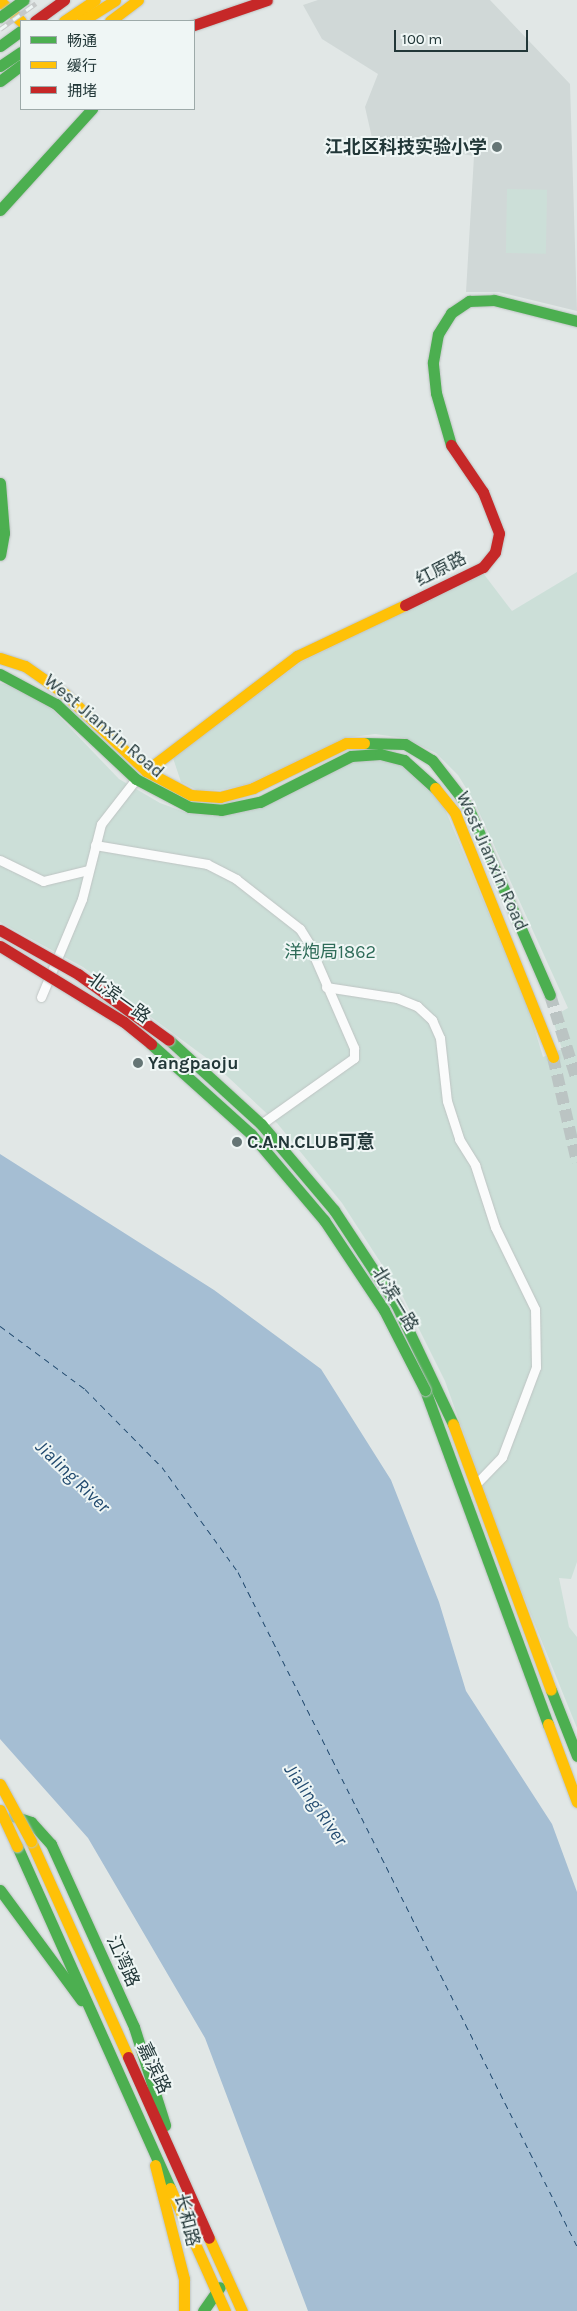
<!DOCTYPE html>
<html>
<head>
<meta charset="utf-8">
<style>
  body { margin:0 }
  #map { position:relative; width:577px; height:2311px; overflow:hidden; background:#e1e7e6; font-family:Karla,"Noto Sans SC",sans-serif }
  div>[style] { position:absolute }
  .built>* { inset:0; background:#d0d8d7 }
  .green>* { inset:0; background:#ccdfd8; transform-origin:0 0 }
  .water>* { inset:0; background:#a5bed3 }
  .ferry>* { height:1px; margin-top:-0.5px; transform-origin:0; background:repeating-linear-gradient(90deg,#214a6f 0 6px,transparent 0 11px) }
  .secondary-tunnel>* { height:12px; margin-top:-6px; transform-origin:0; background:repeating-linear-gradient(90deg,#bbc4c3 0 12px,transparent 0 18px) }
  .roads { filter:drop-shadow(0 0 1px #bec4c3) drop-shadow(0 0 1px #bec4c3) }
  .street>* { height:9px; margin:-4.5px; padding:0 4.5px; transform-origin:4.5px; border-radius:4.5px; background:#fafbfb }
  .fast>* { height:11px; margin:-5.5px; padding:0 5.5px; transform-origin:5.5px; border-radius:5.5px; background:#4caf50 }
  .slow>* { height:11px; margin:-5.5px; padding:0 5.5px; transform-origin:5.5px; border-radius:5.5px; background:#ffc107 }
  .jam>* { height:11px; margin:-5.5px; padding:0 5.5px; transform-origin:5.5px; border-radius:5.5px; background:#c62828 }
  .rail>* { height:4.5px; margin-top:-2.25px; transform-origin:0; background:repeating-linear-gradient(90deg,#eff6f5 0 8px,#c6c9c9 0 16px); box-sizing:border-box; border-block:1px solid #c6c9c9 }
  .bridges { filter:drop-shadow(0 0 1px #bcc3c3) drop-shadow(0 0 1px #bcc3c3) }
  .fast-bridge>* { height:11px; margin:-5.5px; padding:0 5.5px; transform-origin:5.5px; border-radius:5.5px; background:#4caf50 }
  .slow-bridge>* { height:11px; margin:-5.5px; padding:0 5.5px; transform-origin:5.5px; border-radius:5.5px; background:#ffc107 }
  .jam-bridge>* { height:11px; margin:-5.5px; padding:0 5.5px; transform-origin:5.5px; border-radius:5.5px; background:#c62828 }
  .dots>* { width:14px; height:14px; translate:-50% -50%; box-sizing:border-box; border:2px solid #eff6f5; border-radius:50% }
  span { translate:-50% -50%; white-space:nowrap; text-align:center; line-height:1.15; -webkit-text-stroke:4px #eff6f5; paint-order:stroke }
  .poi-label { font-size:18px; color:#223738; font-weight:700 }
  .right { translate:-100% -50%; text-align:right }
  .left { translate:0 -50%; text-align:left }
  .street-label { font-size:18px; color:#223738 }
  .park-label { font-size:18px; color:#2f6c59 }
  .water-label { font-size:19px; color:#214a6f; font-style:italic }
  .legend { position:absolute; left:20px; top:20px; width:175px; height:90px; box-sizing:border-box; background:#eff6f5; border:1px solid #9daaa9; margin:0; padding:6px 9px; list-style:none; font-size:15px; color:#223738 }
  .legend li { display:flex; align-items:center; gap:10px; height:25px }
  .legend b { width:25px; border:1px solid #9daaa9 }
  .scale { position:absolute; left:394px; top:30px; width:134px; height:22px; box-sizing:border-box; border:2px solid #223738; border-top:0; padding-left:6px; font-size:15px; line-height:18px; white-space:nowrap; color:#223738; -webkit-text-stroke:4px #eff6f5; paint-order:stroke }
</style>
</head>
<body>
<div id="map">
  <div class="built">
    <i style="clip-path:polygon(318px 0,490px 0,570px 84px,577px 311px,499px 292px,466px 292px,474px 156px,372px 138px,365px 107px,378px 74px,322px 39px,303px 5px)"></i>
  </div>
  <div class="green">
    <i style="left:507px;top:189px;width:40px;height:64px;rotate:1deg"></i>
    <i style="clip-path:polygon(577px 572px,577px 1562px,571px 1579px,559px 1578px,569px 1627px,577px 1637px,577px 1728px,510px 1563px,445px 1381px,403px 1297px,342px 1203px,277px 1123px,212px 1062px,83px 967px,0 922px,0 683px,15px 687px,52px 709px,119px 779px,160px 803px,190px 814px,221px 816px,352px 760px,380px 757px,404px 764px,422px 776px,439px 795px,527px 1004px,543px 1057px,562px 1049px,552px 1017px,568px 1008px,474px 801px,458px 775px,436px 753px,404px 738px,375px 734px,345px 738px,249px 784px,221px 790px,197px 790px,181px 782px,173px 758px,301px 662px,483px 573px,512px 611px)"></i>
  </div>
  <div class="water">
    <i style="clip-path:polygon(0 1154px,214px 1290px,321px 1369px,391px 1480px,439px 1602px,466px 1691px,552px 1824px,577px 1892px,577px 2311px,308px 2311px,205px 2038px,88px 1838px,0 1739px)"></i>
  </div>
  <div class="ferry">
    <i style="left:0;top:1326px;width:106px;rotate:36.5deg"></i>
    <i style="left:85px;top:1389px;width:110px;rotate:45.4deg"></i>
    <i style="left:162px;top:1467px;width:130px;rotate:54.1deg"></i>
    <i style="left:238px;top:1572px;width:754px;rotate:63.3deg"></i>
  </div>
  <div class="secondary-tunnel">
    <i style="left:550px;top:995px;width:89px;rotate:72.4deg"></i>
    <i style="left:553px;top:1057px;width:108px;rotate:77.1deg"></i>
  </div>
  <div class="roads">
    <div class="street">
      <i style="left:95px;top:845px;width:114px;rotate:9.6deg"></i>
      <i style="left:207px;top:864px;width:33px;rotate:27deg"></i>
      <i style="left:236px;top:879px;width:81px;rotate:38deg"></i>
      <i style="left:300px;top:929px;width:15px;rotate:58deg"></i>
      <i style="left:308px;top:942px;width:116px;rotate:66.5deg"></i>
      <i style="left:354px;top:1048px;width:10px;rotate:90deg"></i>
      <i style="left:354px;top:1058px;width:114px;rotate:144.6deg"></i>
      <i style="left:0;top:860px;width:48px;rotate:26deg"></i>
      <i style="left:43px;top:881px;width:46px;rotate:-13.7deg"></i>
      <i style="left:326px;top:987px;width:72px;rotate:8.8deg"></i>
      <i style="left:397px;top:998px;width:22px;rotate:22deg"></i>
      <i style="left:417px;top:1006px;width:21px;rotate:43deg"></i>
      <i style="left:432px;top:1020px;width:20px;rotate:66deg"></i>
      <i style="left:440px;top:1038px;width:63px;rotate:83.7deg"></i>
      <i style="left:447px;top:1101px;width:40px;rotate:72deg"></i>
      <i style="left:459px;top:1139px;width:31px;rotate:58deg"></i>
      <i style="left:475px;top:1165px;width:65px;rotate:72.1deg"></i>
      <i style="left:495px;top:1227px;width:91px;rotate:64deg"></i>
      <i style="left:535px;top:1309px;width:58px;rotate:89deg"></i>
      <i style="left:536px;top:1367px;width:96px;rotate:110.7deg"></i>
      <i style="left:502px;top:1457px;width:36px;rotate:134deg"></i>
      <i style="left:41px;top:997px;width:106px;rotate:-67.3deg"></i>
      <i style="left:82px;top:899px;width:77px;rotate:-75.8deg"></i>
      <i style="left:101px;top:824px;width:57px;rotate:-52.1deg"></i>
    </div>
    <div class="fast">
      <i style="left:0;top:46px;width:26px;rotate:-36deg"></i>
      <i style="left:0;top:66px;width:25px;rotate:-34deg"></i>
      <i style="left:0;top:81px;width:26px;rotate:-37deg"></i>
      <i style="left:0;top:210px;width:137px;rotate:-47.7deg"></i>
      <i style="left:451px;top:445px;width:54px;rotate:-106.1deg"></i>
      <i style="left:436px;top:393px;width:31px;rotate:-96deg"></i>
      <i style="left:433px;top:362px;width:28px;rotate:-80deg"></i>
      <i style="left:438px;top:334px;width:25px;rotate:-58deg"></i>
      <i style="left:451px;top:313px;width:22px;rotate:-34deg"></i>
      <i style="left:469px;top:301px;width:25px;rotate:-2deg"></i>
      <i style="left:494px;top:300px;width:86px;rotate:14.2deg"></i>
      <i style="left:0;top:483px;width:50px;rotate:85.4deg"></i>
      <i style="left:4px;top:533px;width:22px;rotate:100deg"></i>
      <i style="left:0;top:674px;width:64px;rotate:28.2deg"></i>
      <i style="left:56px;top:704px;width:110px;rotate:43.2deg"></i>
      <i style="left:136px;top:779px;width:60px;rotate:27.8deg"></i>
      <i style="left:189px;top:807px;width:32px;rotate:5deg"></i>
      <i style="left:221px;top:810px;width:40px;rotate:-12deg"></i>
      <i style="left:260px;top:802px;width:102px;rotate:-26.8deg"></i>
      <i style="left:351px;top:756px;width:29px;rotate:-4deg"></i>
      <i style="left:380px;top:754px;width:25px;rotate:14deg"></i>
      <i style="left:404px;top:760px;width:42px;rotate:42.1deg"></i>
      <i style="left:364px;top:743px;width:41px;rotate:1.4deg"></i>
      <i style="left:405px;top:744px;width:31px;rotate:31deg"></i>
      <i style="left:432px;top:760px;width:57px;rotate:52.1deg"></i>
      <i style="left:467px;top:805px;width:207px;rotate:66.4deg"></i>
      <i style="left:169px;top:1040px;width:125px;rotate:42.4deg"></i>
      <i style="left:261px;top:1124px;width:113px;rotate:49.7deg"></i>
      <i style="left:334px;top:1210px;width:113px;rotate:56.6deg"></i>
      <i style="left:396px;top:1304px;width:133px;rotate:64.6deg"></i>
      <i style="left:425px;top:1390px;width:356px;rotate:69.8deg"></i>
      <i style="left:551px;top:1690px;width:71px;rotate:68.5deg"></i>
      <i style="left:13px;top:1816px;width:19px;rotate:18deg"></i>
      <i style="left:31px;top:1822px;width:30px;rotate:48deg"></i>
      <i style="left:51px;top:1844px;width:201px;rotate:65.6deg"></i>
      <i style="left:134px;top:2027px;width:103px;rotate:72.4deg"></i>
      <i style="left:17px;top:1846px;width:375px;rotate:65.9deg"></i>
      <i style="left:0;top:1890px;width:137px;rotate:53.6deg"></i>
      <i style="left:203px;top:2311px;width:29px;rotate:-55deg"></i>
    </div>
    <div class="slow">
      <i style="left:0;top:1px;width:29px;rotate:44deg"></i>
      <i style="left:64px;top:21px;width:37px;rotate:-34deg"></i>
      <i style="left:82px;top:21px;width:39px;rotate:-32deg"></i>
      <i style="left:110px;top:21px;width:35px;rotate:-37deg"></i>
      <i style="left:0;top:658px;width:26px;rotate:18deg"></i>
      <i style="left:25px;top:666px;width:49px;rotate:35deg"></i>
      <i style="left:65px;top:694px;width:112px;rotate:43.5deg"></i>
      <i style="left:146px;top:771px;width:51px;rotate:28.1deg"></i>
      <i style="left:191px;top:795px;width:29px;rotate:4deg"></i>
      <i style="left:220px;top:797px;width:34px;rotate:-15deg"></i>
      <i style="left:253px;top:788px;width:103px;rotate:-25.8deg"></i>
      <i style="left:346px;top:743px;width:18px"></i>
      <i style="left:146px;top:771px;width:190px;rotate:-37.3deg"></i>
      <i style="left:297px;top:656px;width:119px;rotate:-25.3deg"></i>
      <i style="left:435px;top:788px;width:32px;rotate:51deg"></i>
      <i style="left:455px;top:813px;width:263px;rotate:68.1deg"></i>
      <i style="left:453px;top:1424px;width:283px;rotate:69.8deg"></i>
      <i style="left:548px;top:1724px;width:83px;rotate:69.6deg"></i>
      <i style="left:31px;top:1841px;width:237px;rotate:65.8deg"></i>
      <i style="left:155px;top:2165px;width:118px;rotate:75.7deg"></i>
      <i style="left:184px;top:2279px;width:32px;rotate:90deg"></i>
      <i style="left:170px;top:2188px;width:135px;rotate:65.9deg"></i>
      <i style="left:209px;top:2238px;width:80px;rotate:65.7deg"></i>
    </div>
    <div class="jam">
      <i style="left:35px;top:21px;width:36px;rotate:-36deg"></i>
      <i style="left:194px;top:25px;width:77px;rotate:-18.9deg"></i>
      <i style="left:405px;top:605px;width:87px;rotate:-26deg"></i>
      <i style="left:483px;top:567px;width:19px;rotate:-51deg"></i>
      <i style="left:495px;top:552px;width:19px;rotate:-78deg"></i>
      <i style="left:499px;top:533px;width:44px;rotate:-111.3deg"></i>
      <i style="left:483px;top:492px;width:57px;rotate:-124.2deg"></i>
      <i style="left:128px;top:2057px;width:198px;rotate:65.9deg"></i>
    </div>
  </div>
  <div class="rail">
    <i style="left:0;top:29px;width:44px;rotate:-35.8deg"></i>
  </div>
  <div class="bridges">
    <div class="fast-bridge">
      <i style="left:0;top:17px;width:29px;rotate:-36deg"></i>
      <i style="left:151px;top:1044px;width:135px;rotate:42deg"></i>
      <i style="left:251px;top:1134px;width:113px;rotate:49.7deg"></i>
      <i style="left:324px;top:1220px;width:108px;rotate:56.3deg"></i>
      <i style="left:384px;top:1310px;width:90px;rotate:62.9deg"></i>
    </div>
    <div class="slow-bridge">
      <i style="left:0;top:1784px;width:65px;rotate:61.5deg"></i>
      <i style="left:0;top:1810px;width:40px;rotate:65deg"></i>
    </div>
    <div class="jam-bridge">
      <i style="left:0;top:930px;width:90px;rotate:29.4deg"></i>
      <i style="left:78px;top:974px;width:112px;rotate:36deg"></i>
      <i style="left:0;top:946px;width:145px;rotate:31.5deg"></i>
      <i style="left:124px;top:1022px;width:35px;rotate:39deg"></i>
    </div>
  </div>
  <div class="dots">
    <i style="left:497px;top:147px;background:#657575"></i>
    <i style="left:138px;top:1063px;background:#657575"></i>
    <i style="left:237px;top:1142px;background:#657575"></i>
  </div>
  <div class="poi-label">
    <span class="right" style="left:487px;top:147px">江北区科技实验小学</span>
    <span class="left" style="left:148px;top:1063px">Yangpaoju</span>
    <span class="left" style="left:247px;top:1142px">C.A.N.CLUB可意</span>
  </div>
  <div class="street-label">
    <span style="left:441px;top:569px;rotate:-27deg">红原路</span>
    <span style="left:104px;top:726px;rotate:40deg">West Jianxin Road</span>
    <span style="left:492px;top:861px;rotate:66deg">West Jianxin Road</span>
    <span style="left:119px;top:998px;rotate:36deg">北滨一路</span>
    <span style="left:395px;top:1299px;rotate:59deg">北滨一路</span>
    <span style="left:123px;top:1961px;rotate:66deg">江湾路</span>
    <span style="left:154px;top:2068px;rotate:65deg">嘉滨路</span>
    <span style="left:187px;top:2220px;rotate:76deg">长和路</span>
  </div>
  <div class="park-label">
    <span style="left:330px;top:952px">洋炮局1862</span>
  </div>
  <div class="water-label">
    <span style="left:72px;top:1477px;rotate:44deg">Jialing River</span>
    <span style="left:315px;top:1805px;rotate:55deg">Jialing River</span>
  </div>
  <ul class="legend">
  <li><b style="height:6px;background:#4caf50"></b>畅通</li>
  <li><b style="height:6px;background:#ffc107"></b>缓行</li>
  <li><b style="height:6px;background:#c62828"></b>拥堵</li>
  </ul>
  <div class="scale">100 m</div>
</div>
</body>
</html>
